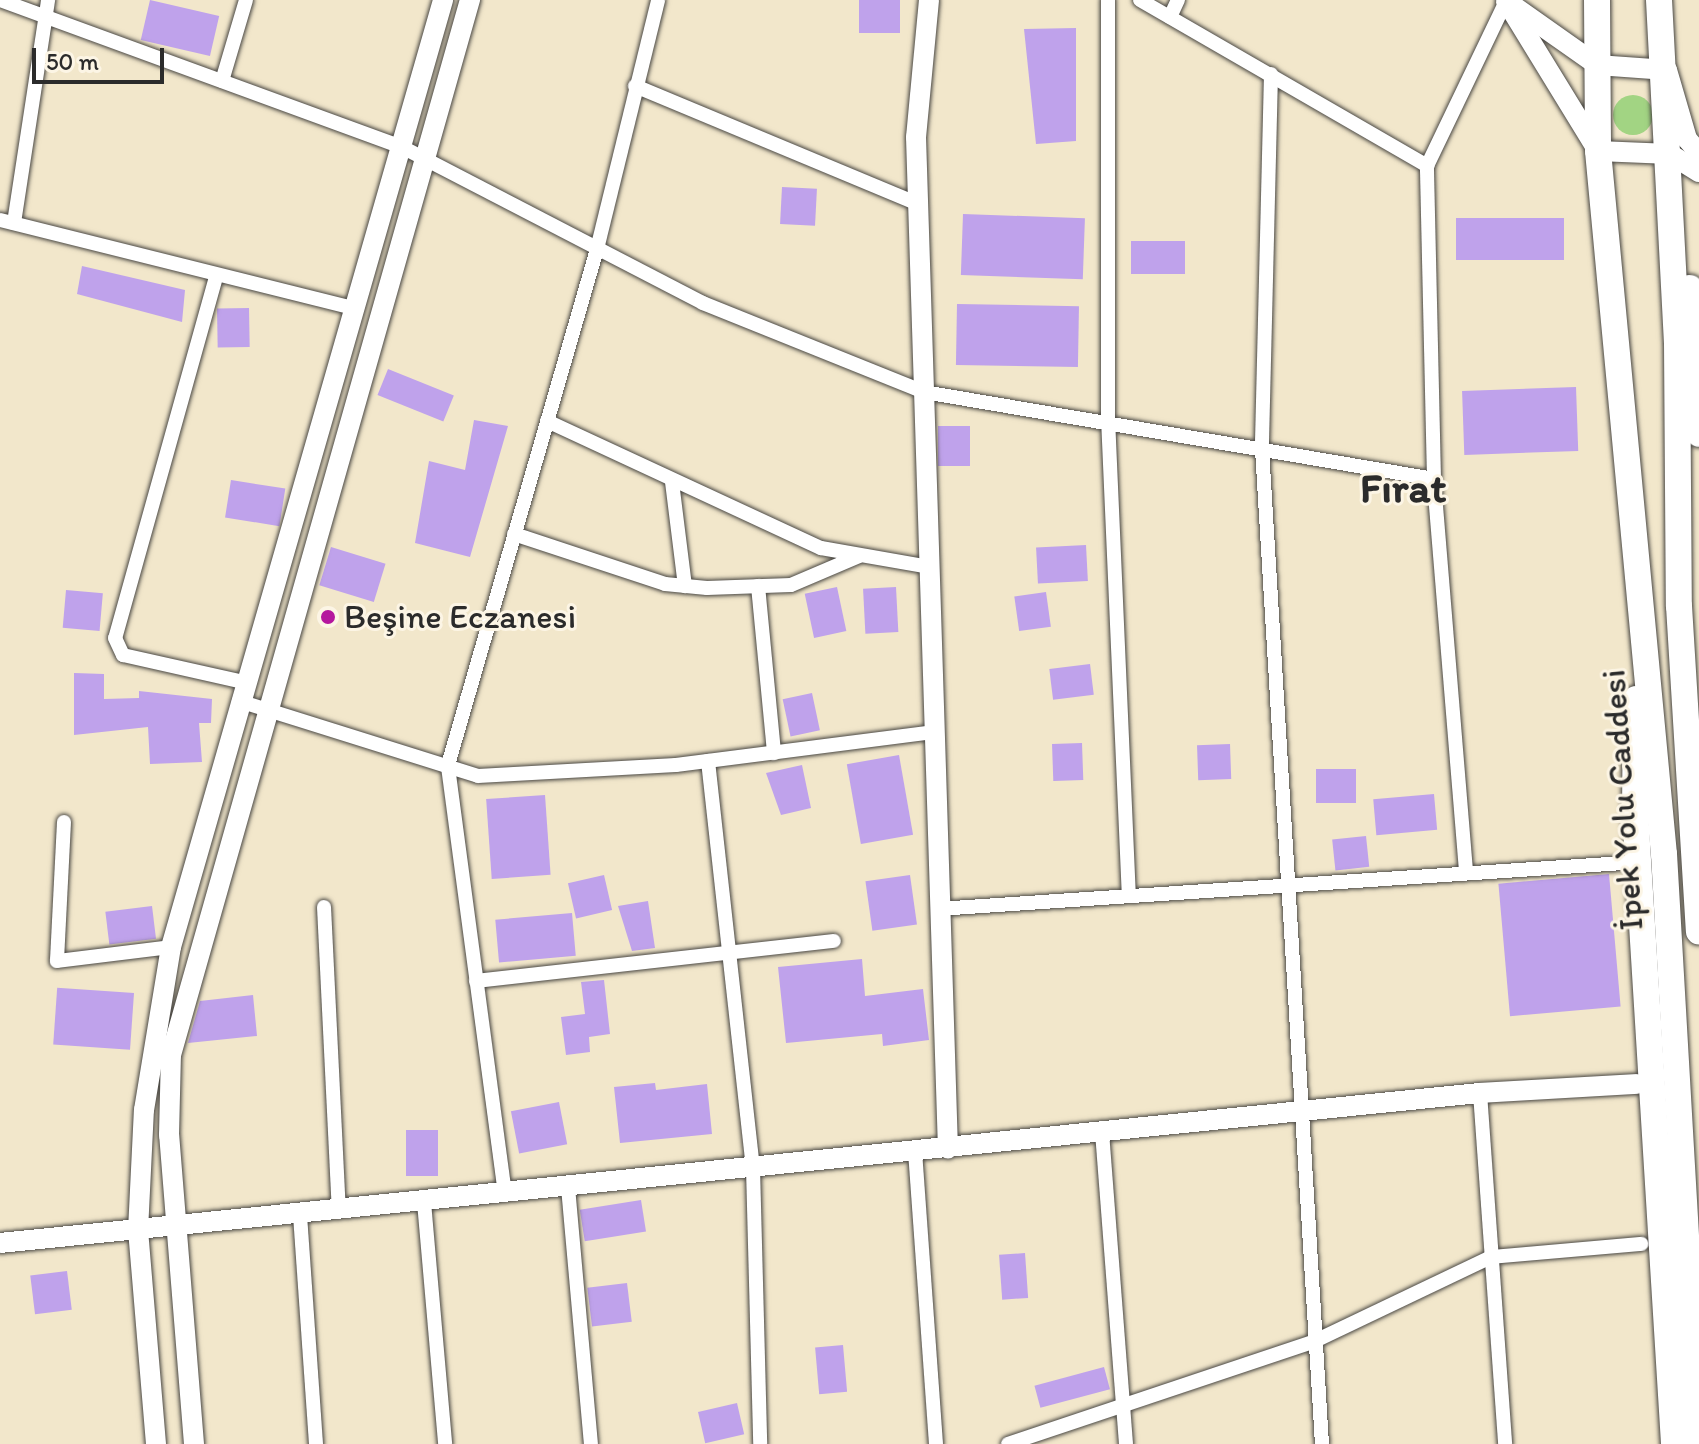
<!DOCTYPE html>
<html>
<head>
<meta charset="utf-8">
<style>
  body { margin:0 }
  #map { position:relative; width:1699px; height:1444px; overflow:hidden; background:#f2e7cb; font-family:Itim,sans-serif }
  div>[style] { position:absolute }
  .green>* { inset:0; background:#a2d483 }
  .round { border-radius:50% }
  .building>* { inset:0; background:#bfa2eb; transform-origin:0 0 }
  .roads { filter:drop-shadow(0 0 2px #494743) drop-shadow(0 0 2px #494743) }
  .street>* { height:14px; margin:-7px; padding:0 7px; transform-origin:7px; border-radius:7px; background:#fff }
  .secondary>* { height:20px; margin:-10px; padding:0 10px; transform-origin:10px; border-radius:10px; background:#fff }
  .highway>* { height:26px; margin:-13px; padding:0 13px; transform-origin:13px; border-radius:13px; background:#fff }
  .dots>* { width:22px; height:22px; translate:-50% -50%; box-sizing:border-box; border:4px solid #fcf5e5; border-radius:50% }
  span { translate:-50% -50%; white-space:nowrap; text-align:center; line-height:1.15; -webkit-text-stroke:6px #fcf5e5; paint-order:stroke }
  .poi-label { font-size:34px; color:#2b2b2b }
  .left { translate:0 -50%; text-align:left }
  .street-label { font-size:34px; color:#2b2b2b }
  .district-label { font-size:42px; color:#2b2b2b; font-weight:700 }
  .scale { position:absolute; left:32px; top:48px; width:132px; height:36px; box-sizing:border-box; border:4px solid #2b2b2b; border-top:0; padding-left:10px; font-size:24px; line-height:28px; white-space:nowrap; color:#2b2b2b; -webkit-text-stroke:6px #fcf5e5; paint-order:stroke }
</style>
</head>
<body>
<div id="map">
  <div class="green">
    <i class="round" style="left:1613px;top:95px;width:40px;height:40px"></i>
  </div>
  <div class="building">
    <i style="left:150px;top:0;width:71px;height:41px;rotate:13deg"></i>
    <i style="left:859px;top:0;width:41px;height:33px"></i>
    <i style="clip-path:polygon(1076px 28px,1076px 141px,1036px 144px,1024px 29px)"></i>
    <i style="left:782px;top:187px;width:35px;height:37px;rotate:3deg"></i>
    <i style="left:963px;top:214px;width:122px;height:61px;rotate:2deg"></i>
    <i style="left:1456px;top:218px;width:108px;height:42px"></i>
    <i style="left:1131px;top:241px;width:54px;height:33px"></i>
    <i style="clip-path:polygon(82px 266px,185px 290px,182px 322px,77px 294px)"></i>
    <i style="left:957px;top:304px;width:122px;height:61px;rotate:1deg"></i>
    <i style="left:249px;top:308px;width:39px;height:32px;rotate:89deg"></i>
    <i style="left:388px;top:369px;width:71px;height:28px;rotate:22deg"></i>
    <i style="left:1576px;top:387px;width:64px;height:114px;rotate:88deg"></i>
    <i style="clip-path:polygon(474px 420px,508px 426px,470px 557px,415px 543px,429px 461px,465px 470px)"></i>
    <i style="left:938px;top:426px;width:32px;height:40px"></i>
    <i style="left:231px;top:480px;width:55px;height:38px;rotate:9deg"></i>
    <i style="left:1086px;top:545px;width:36px;height:50px;rotate:87deg"></i>
    <i style="left:331px;top:547px;width:57px;height:40px;rotate:17deg"></i>
    <i style="left:837px;top:587px;width:45px;height:33px;rotate:78deg"></i>
    <i style="left:896px;top:587px;width:45px;height:33px;rotate:87deg"></i>
    <i style="left:66px;top:590px;width:37px;height:38px;rotate:5deg"></i>
    <i style="left:1046px;top:592px;width:35px;height:32px;rotate:82deg"></i>
    <i style="left:1090px;top:664px;width:31px;height:41px;rotate:83deg"></i>
    <i style="clip-path:polygon(74px 673px,104px 674px,104px 699px,139px 698px,139px 691px,212px 699px,211px 723px,199px 723px,202px 762px,150px 764px,148px 727px,74px 735px)"></i>
    <i style="left:812px;top:693px;width:38px;height:30px;rotate:78deg"></i>
    <i style="left:1082px;top:743px;width:37px;height:30px;rotate:88deg"></i>
    <i style="left:1230px;top:744px;width:35px;height:33px;rotate:88deg"></i>
    <i style="left:899px;top:755px;width:81px;height:53px;rotate:80deg"></i>
    <i style="clip-path:polygon(802px 765px,811px 808px,781px 815px,766px 773px)"></i>
    <i style="left:1316px;top:769px;width:40px;height:34px"></i>
    <i style="left:1434px;top:794px;width:36px;height:61px;rotate:85deg"></i>
    <i style="left:545px;top:795px;width:80px;height:59px;rotate:86deg"></i>
    <i style="left:1366px;top:836px;width:31px;height:34px;rotate:84deg"></i>
    <i style="left:1609px;top:874px;width:133px;height:111px;rotate:85deg"></i>
    <i style="left:604px;top:875px;width:36px;height:37px;rotate:77deg"></i>
    <i style="left:910px;top:875px;width:50px;height:45px;rotate:82deg"></i>
    <i style="clip-path:polygon(648px 901px,655px 948px,632px 951px,618px 906px)"></i>
    <i style="left:152px;top:906px;width:33px;height:47px;rotate:83deg"></i>
    <i style="left:572px;top:913px;width:43px;height:77px;rotate:85deg"></i>
    <i style="clip-path:polygon(862px 959px,865px 996px,923px 989px,929px 1040px,883px 1046px,882px 1034px,786px 1043px,778px 967px)"></i>
    <i style="clip-path:polygon(604px 980px,610px 1034px,589px 1037px,590px 1052px,566px 1055px,561px 1017px,585px 1014px,581px 982px)"></i>
    <i style="left:134px;top:993px;width:57px;height:77px;rotate:94deg"></i>
    <i style="clip-path:polygon(253px 995px,257px 1036px,188px 1043px,200px 1001px)"></i>
    <i style="clip-path:polygon(655px 1083px,656px 1090px,707px 1084px,712px 1134px,620px 1143px,614px 1087px)"></i>
    <i style="left:559px;top:1102px;width:43px;height:49px;rotate:79deg"></i>
    <i style="left:438px;top:1130px;width:46px;height:32px;rotate:90deg"></i>
    <i style="left:641px;top:1200px;width:32px;height:62px;rotate:81deg"></i>
    <i style="left:1025px;top:1253px;width:45px;height:26px;rotate:86deg"></i>
    <i style="left:67px;top:1271px;width:39px;height:37px;rotate:83deg"></i>
    <i style="left:627px;top:1283px;width:39px;height:40px;rotate:83deg"></i>
    <i style="left:843px;top:1345px;width:47px;height:28px;rotate:85deg"></i>
    <i style="left:1104px;top:1367px;width:23px;height:72px;rotate:75deg"></i>
    <i style="left:737px;top:1403px;width:32px;height:40px;rotate:77deg"></i>
  </div>
  <div class="roads">
    <div class="street">
      <i style="left:0;top:0;width:426px;rotate:20.1deg"></i>
      <i style="left:400px;top:146px;width:341px;rotate:27.4deg"></i>
      <i style="left:703px;top:303px;width:238px;rotate:21.9deg"></i>
      <i style="left:924px;top:392px;width:517px;rotate:9.68deg"></i>
      <i style="left:1108px;top:0;width:418px;rotate:90deg"></i>
      <i style="left:1108px;top:418px;width:478px;rotate:87.5deg"></i>
      <i style="left:1140px;top:0;width:332px;rotate:30deg"></i>
      <i style="left:1170px;top:17px;width:19px;rotate:-65deg"></i>
      <i style="left:1271px;top:74px;width:375px;rotate:91.4deg"></i>
      <i style="left:1262px;top:449px;width:997px;rotate:86.55deg"></i>
      <i style="left:222px;top:81px;width:84px;rotate:-73.5deg"></i>
      <i style="left:635px;top:86px;width:307px;rotate:22.6deg"></i>
      <i style="left:0;top:220px;width:361px;rotate:14deg"></i>
      <i style="left:14px;top:223px;width:226px;rotate:-81.3deg"></i>
      <i style="left:216px;top:277px;width:375px;rotate:105.6deg"></i>
      <i style="left:115px;top:638px;width:19px;rotate:65deg"></i>
      <i style="left:123px;top:655px;width:124px;rotate:12.6deg"></i>
      <i style="left:547px;top:421px;width:302px;rotate:24.9deg"></i>
      <i style="left:821px;top:548px;width:111px;rotate:9.9deg"></i>
      <i style="left:672px;top:482px;width:105px;rotate:82.9deg"></i>
      <i style="left:514px;top:534px;width:159px;rotate:18.3deg"></i>
      <i style="left:665px;top:584px;width:42px;rotate:5.4deg"></i>
      <i style="left:707px;top:588px;width:84px;rotate:-2deg"></i>
      <i style="left:791px;top:585px;width:74px;rotate:-23.1deg"></i>
      <i style="left:758px;top:586px;width:168px;rotate:84.5deg"></i>
      <i style="left:239px;top:701px;width:250px;rotate:17.4deg"></i>
      <i style="left:478px;top:776px;width:198px;rotate:-3.2deg"></i>
      <i style="left:676px;top:765px;width:261px;rotate:-7.3deg"></i>
      <i style="left:708px;top:761px;width:409px;rotate:83.7deg"></i>
      <i style="left:753px;top:1168px;width:276px;rotate:88.5deg"></i>
      <i style="left:64px;top:822px;width:139px;rotate:92.9deg"></i>
      <i style="left:57px;top:961px;width:115px;rotate:-7deg"></i>
      <i style="left:1466px;top:871px;width:393px;rotate:-94.7deg"></i>
      <i style="left:1434px;top:479px;width:313px;rotate:-91.3deg"></i>
      <i style="left:1427px;top:166px;width:183px;rotate:-64.4deg"></i>
      <i style="left:324px;top:907px;width:304px;rotate:87.2deg"></i>
      <i style="left:938px;top:909px;width:702px;rotate:-3.84deg"></i>
      <i style="left:476px;top:981px;width:360px;rotate:-6.4deg"></i>
      <i style="left:1480px;top:1093px;width:352px;rotate:85.9deg"></i>
      <i style="left:1102px;top:1132px;width:313px;rotate:85.6deg"></i>
      <i style="left:915px;top:1151px;width:294px;rotate:85.9deg"></i>
      <i style="left:568px;top:1187px;width:258px;rotate:84.9deg"></i>
      <i style="left:505px;top:1194px;width:433px;rotate:-97.6deg"></i>
      <i style="left:448px;top:765px;width:537px;rotate:-73.89deg"></i>
      <i style="left:597px;top:249px;width:256px;rotate:-76.2deg"></i>
      <i style="left:424px;top:1202px;width:243px;rotate:85deg"></i>
      <i style="left:300px;top:1215px;width:230px;rotate:86deg"></i>
      <i style="left:1008px;top:1444px;width:324px;rotate:-18.5deg"></i>
      <i style="left:1315px;top:1341px;width:195px;rotate:-25.5deg"></i>
      <i style="left:1491px;top:1257px;width:151px;rotate:-5deg"></i>
    </div>
    <div class="secondary">
      <i style="left:929px;top:0;width:138px;rotate:95.4deg"></i>
      <i style="left:916px;top:137px;width:1012px;rotate:88.19deg"></i>
      <i style="left:1506px;top:1px;width:176px;rotate:58.5deg"></i>
      <i style="left:1598px;top:151px;width:72px;rotate:2.4deg"></i>
      <i style="left:1670px;top:154px;width:34px;rotate:32deg"></i>
      <i style="left:1512px;top:5px;width:104px;rotate:35.2deg"></i>
      <i style="left:1597px;top:65px;width:70px;rotate:4.1deg"></i>
      <i style="left:1667px;top:70px;width:72px;rotate:73.8deg"></i>
      <i style="left:1687px;top:139px;width:18px;rotate:49deg"></i>
      <i style="left:0;top:1243px;width:1488px;rotate:-5.79deg"></i>
      <i style="left:1480px;top:1093px;width:157px;rotate:-3.3deg"></i>
      <i style="left:156px;top:1444px;width:214px;rotate:-94.8deg"></i>
      <i style="left:138px;top:1231px;width:121px;rotate:-87.2deg"></i>
      <i style="left:144px;top:1110px;width:165px;rotate:-80.6deg"></i>
      <i style="left:171px;top:947px;width:985px;rotate:-73.97deg"></i>
      <i style="left:194px;top:1444px;width:310px;rotate:-94.6deg"></i>
      <i style="left:169px;top:1135px;width:80px;rotate:-88.6deg"></i>
      <i style="left:171px;top:1055px;width:1097px;rotate:-74.18deg"></i>
    </div>
    <div class="highway">
      <i style="left:1597px;top:0;width:151px;rotate:89.6deg"></i>
      <i style="left:1598px;top:151px;width:706px;rotate:84.64deg"></i>
      <i style="left:1664px;top:854px;width:591px;rotate:86.7deg"></i>
      <i style="left:1659px;top:0;width:343px;rotate:87deg"></i>
      <i style="left:1677px;top:343px;width:263px;rotate:89.6deg"></i>
      <i style="left:1679px;top:606px;width:326px;rotate:86.5deg"></i>
      <i style="left:1690px;top:288px;width:146px;rotate:86.5deg"></i>
      <i style="left:1636px;top:699px;width:112px;rotate:90.5deg"></i>
      <i style="left:1635px;top:811px;width:634px;rotate:86.47deg"></i>
    </div>
  </div>
  <div class="dots">
    <i style="left:328px;top:617px;background:#b5179e"></i>
  </div>
  <div class="poi-label">
    <span class="left" style="left:344px;top:617px">Beşine Eczanesi</span>
  </div>
  <div class="street-label">
    <span style="left:1622px;top:800px;rotate:-94deg">İpek Yolu Caddesi</span>
  </div>
  <div class="district-label">
    <span style="left:1403px;top:488px">Fırat</span>
  </div>
  <div class="scale">50 m</div>
</div>
</body>
</html>
